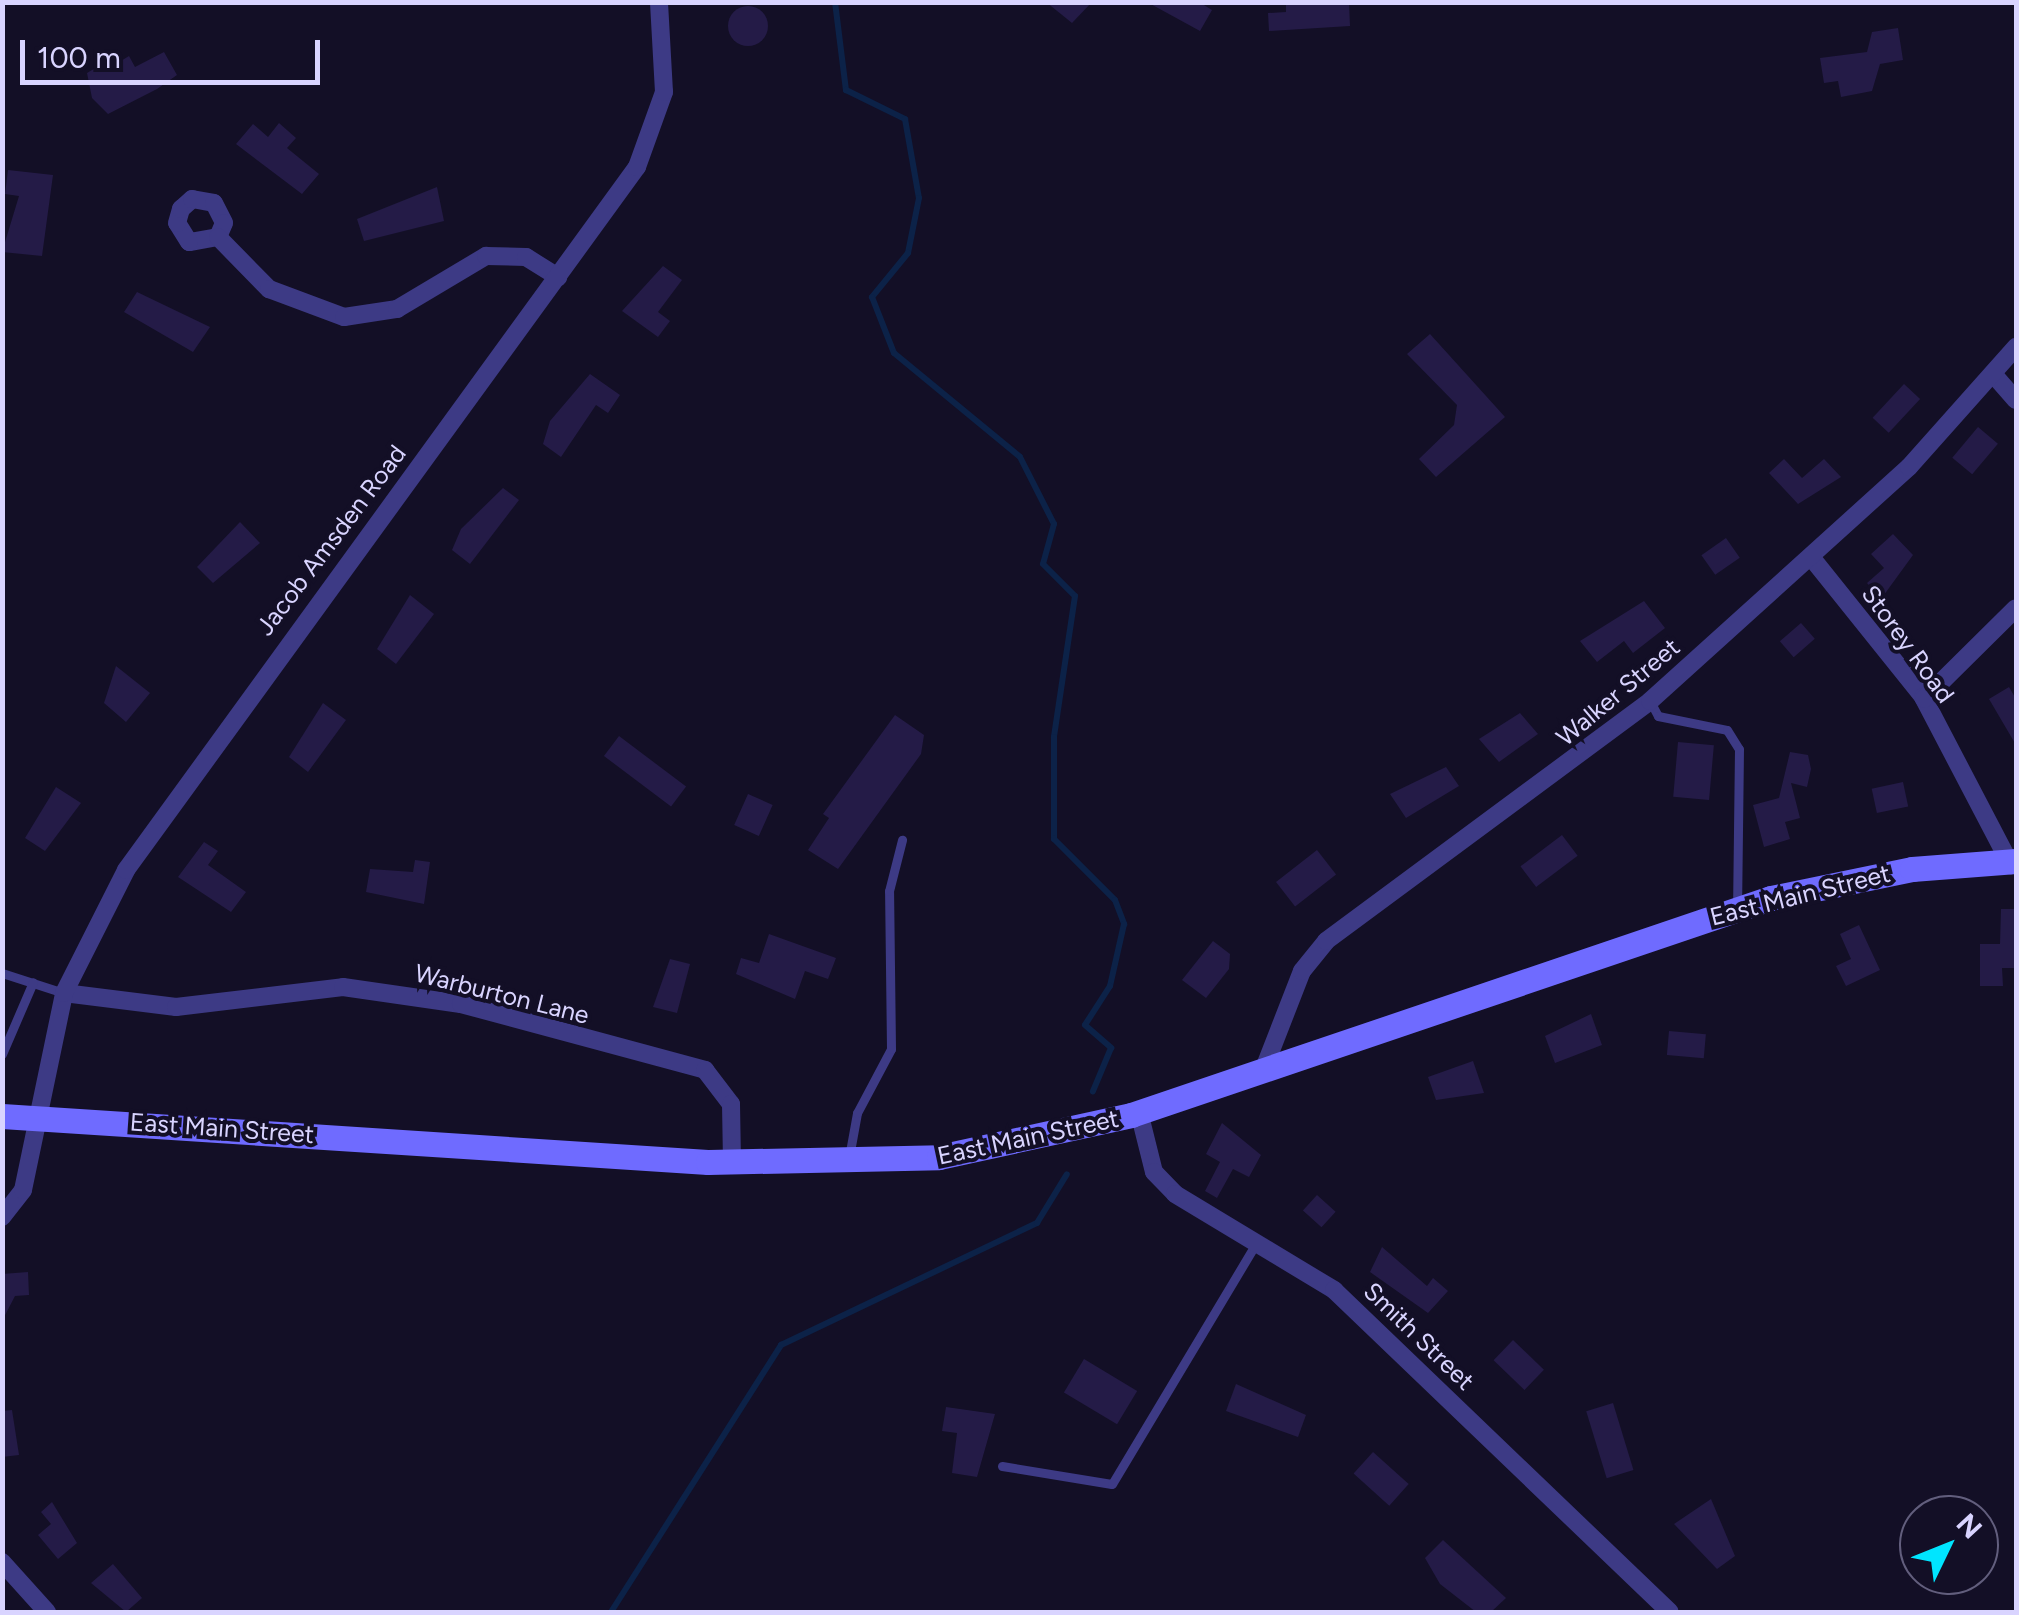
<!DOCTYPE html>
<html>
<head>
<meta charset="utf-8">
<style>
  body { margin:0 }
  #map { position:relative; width:2019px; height:1615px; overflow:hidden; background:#130f26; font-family:Figtree,sans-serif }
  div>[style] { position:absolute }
  .stream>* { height:6px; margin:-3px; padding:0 3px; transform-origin:3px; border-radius:3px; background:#0c2248 }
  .building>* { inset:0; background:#241b47; transform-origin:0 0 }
  .round { border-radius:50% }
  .service>* { height:9px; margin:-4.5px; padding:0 4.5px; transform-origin:4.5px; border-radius:4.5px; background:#3d3a85 }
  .minor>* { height:18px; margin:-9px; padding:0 9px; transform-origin:9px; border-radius:9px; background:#3d3a85 }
  .secondary>* { height:25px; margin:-12.5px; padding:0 12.5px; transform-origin:12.5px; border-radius:12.5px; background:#6f6bff }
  span { translate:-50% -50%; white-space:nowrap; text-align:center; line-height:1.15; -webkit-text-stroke:8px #130f26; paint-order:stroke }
  .street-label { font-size:25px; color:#d9d4ff }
  .frame { position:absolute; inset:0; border:5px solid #d9d4ff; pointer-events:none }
  .north { position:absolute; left:1899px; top:1495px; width:100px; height:100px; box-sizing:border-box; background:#130f26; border:2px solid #625e7d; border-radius:50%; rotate:47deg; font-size:28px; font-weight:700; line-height:40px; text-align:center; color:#d9d4ff }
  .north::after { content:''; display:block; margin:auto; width:35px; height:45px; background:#00e5ff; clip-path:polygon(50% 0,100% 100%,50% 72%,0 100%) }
  .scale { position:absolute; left:20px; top:40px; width:300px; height:45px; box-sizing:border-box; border:5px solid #d9d4ff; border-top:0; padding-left:12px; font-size:30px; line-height:35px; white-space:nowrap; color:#d9d4ff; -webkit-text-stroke:8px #130f26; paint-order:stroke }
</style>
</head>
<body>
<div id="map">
  <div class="stream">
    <i style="left:835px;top:2px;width:89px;rotate:82.9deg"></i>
    <i style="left:846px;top:90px;width:66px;rotate:26.2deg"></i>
    <i style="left:905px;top:119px;width:80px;rotate:80deg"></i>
    <i style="left:919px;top:198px;width:56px;rotate:101.3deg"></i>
    <i style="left:908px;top:253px;width:57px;rotate:129.3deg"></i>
    <i style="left:872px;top:297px;width:60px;rotate:68.6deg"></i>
    <i style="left:894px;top:353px;width:163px;rotate:39.5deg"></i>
    <i style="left:1020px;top:457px;width:75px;rotate:63.1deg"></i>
    <i style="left:1054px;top:524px;width:41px;rotate:105.4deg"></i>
    <i style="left:1043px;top:564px;width:45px;rotate:45deg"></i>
    <i style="left:1075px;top:596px;width:143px;rotate:98.5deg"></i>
    <i style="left:1054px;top:737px;width:102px;rotate:90deg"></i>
    <i style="left:1054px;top:839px;width:86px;rotate:45deg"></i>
    <i style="left:1115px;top:900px;width:26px;rotate:69deg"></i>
    <i style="left:1124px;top:924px;width:64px;rotate:102.7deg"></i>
    <i style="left:1110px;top:986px;width:46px;rotate:122.7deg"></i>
    <i style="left:1085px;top:1025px;width:35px;rotate:41deg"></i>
    <i style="left:1111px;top:1048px;width:47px;rotate:112.7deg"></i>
    <i style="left:611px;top:1612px;width:317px;rotate:-57.5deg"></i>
    <i style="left:781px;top:1345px;width:284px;rotate:-25.5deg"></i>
    <i style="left:1037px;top:1223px;width:57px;rotate:-58.5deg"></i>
  </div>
  <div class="building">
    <i style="clip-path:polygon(1046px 2px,1092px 2px,1072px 23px)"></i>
    <i style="clip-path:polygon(1147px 2px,1199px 2px,1212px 10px,1200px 31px)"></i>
    <i style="clip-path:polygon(1286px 2px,1349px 2px,1350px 26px,1269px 31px,1268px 13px,1286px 12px)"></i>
    <i class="round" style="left:728px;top:6px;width:40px;height:40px"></i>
    <i style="clip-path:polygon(1898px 28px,1903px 60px,1880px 64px,1872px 91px,1841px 97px,1838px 81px,1824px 83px,1820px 58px,1867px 52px,1872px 32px)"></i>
    <i style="clip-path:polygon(164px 52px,177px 75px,157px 89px,108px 114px,92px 98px,87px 73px,107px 61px,111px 67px,129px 56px,135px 67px)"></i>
    <i style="clip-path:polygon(279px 123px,296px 138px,287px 148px,319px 174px,302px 194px,236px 144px,253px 124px,268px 137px)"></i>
    <i style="clip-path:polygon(8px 170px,53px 175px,42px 256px,2px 252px,19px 196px,5px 194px)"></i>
    <i style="clip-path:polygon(437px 187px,444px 221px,364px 241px,357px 219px)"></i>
    <i style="clip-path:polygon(663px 266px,682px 280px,658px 312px,670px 321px,658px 337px,622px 311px)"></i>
    <i style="clip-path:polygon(137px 292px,210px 327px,193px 352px,124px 312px)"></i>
    <i style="clip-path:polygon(1430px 334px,1505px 417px,1436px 477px,1419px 459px,1454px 425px,1457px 405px,1407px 354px)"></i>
    <i style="clip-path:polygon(590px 374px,620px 395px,608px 413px,596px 405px,561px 457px,543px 444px,550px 421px)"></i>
    <i style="left:1904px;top:384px;width:22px;height:46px;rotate:43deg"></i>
    <i style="left:1978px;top:427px;width:26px;height:40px;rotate:40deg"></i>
    <i style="clip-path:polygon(1784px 459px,1802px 478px,1824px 459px,1841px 477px,1798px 504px,1769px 473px)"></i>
    <i style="clip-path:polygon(503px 488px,519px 500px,470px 564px,452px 550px,461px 529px)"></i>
    <i style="clip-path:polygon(240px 522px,260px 543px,213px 583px,197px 567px)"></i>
    <i style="clip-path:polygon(1893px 534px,1913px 555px,1881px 599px,1867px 583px,1884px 568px,1871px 554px)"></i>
    <i style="left:1726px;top:538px;width:24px;height:30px;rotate:55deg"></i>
    <i style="clip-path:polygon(410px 595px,434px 614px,396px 664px,377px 649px)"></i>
    <i style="clip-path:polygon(1644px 601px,1665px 628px,1633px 653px,1624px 641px,1597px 662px,1580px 641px)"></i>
    <i style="left:1801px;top:623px;width:21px;height:28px;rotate:49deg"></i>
    <i style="clip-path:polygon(116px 666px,150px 693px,126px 722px,104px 703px)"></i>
    <i style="clip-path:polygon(2009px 687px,2016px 699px,2016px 745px,1989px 699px)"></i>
    <i style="clip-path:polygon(323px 703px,346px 720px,308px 772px,289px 757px)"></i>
    <i style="clip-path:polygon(1520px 713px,1538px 734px,1499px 762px,1479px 739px)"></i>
    <i style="clip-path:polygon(895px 715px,924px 735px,921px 754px,838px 869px,808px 850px,829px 818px,823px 814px)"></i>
    <i style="left:619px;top:736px;width:84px;height:25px;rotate:37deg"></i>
    <i style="left:1678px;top:742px;width:36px;height:55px;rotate:5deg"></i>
    <i style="clip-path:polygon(1790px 752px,1808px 755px,1811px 769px,1807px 787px,1791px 783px,1800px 818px,1785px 822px,1790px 839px,1764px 847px,1753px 805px,1779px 798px)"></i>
    <i style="clip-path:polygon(1446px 767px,1459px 786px,1406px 818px,1390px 794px)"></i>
    <i style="left:1903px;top:782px;width:25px;height:32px;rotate:78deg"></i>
    <i style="clip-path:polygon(56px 787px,81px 803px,45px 851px,25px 838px)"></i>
    <i style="left:748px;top:794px;width:27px;height:34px;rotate:24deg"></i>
    <i style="left:1562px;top:835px;width:26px;height:52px;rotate:53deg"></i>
    <i style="clip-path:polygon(204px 842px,218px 851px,208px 865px,246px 892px,231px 912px,178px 877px)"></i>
    <i style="left:1317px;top:850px;width:31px;height:52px;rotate:52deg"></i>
    <i style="clip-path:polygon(415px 860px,430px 862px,424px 904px,366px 892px,370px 869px,413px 872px)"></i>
    <i style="clip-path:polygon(2001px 909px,2015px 909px,2016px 968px,2002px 968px,2003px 986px,1980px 986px,1980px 944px,2000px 944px)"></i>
    <i style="clip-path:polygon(1859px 925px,1880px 970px,1846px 986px,1836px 966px,1851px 959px,1840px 934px)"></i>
    <i style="clip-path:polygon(769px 934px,836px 958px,828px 979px,805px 971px,795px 999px,736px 974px,741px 958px,759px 963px)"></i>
    <i style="clip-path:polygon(1213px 941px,1230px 954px,1229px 969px,1206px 998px,1182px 980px)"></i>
    <i style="clip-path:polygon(670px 959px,690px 964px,677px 1013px,653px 1007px)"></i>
    <i style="clip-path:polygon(1591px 1014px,1602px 1045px,1555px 1063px,1545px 1036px)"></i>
    <i style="left:1669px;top:1031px;width:37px;height:24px;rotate:5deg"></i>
    <i style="clip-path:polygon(1473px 1061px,1484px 1093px,1436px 1100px,1428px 1077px)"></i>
    <i style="clip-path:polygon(1222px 1123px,1261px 1155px,1249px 1177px,1233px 1169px,1217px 1198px,1205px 1191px,1220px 1162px,1206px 1154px)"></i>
    <i style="left:1317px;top:1195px;width:25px;height:21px;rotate:42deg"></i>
    <i style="clip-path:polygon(1382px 1247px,1427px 1286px,1433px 1278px,1448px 1291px,1428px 1313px,1370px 1272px)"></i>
    <i style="clip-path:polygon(28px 1272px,29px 1295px,15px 1296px,2px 1321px,2px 1274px)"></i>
    <i style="left:1513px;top:1340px;width:43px;height:28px;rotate:44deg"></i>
    <i style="left:1084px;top:1359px;width:62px;height:39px;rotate:31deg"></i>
    <i style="clip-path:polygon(1236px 1384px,1306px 1415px,1298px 1437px,1226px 1411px)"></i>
    <i style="left:1613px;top:1403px;width:70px;height:28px;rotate:73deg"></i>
    <i style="clip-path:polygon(946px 1407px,995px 1414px,977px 1477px,952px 1473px,957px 1433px,942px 1431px)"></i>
    <i style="clip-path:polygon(12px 1410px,19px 1455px,2px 1457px,2px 1411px)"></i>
    <i style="left:1373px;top:1452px;width:48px;height:29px;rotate:42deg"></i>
    <i style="clip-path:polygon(1711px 1499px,1735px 1556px,1717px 1569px,1674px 1524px)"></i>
    <i style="clip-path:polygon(52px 1502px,77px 1543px,58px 1559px,38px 1535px,51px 1524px,41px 1512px)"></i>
    <i style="clip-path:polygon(1443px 1540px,1506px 1598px,1491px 1612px,1476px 1612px,1440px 1584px,1425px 1558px)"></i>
    <i style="clip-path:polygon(113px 1564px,142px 1598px,126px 1612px,91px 1583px)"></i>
  </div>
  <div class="service">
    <i style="left:1650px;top:701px;width:17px;rotate:62deg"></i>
    <i style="left:1658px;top:716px;width:70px;rotate:11.5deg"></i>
    <i style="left:1727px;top:730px;width:22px;rotate:58deg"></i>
    <i style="left:1739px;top:749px;width:157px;rotate:90.7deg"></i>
    <i style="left:2px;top:973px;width:65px;rotate:17.9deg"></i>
    <i style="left:2px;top:1054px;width:78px;rotate:-66.7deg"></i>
    <i style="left:849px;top:1157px;width:45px;rotate:-79.7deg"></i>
    <i style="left:857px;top:1113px;width:72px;rotate:-62deg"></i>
    <i style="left:891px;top:1049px;width:158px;rotate:-90.7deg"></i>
    <i style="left:889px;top:891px;width:53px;rotate:-75.7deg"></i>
    <i style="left:1002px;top:1466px;width:111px;rotate:9.3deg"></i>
    <i style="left:1112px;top:1484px;width:281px;rotate:-59.1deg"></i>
  </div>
  <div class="minor">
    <i style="left:218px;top:237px;width:29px;rotate:170deg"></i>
    <i style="left:189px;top:242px;width:22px;rotate:-122deg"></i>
    <i style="left:177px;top:223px;width:15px;rotate:-74deg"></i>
    <i style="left:181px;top:209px;width:15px;rotate:-42deg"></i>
    <i style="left:192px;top:199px;width:22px;rotate:10deg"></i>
    <i style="left:214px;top:203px;width:22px;rotate:63deg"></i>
    <i style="left:224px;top:223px;width:15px;rotate:113deg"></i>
    <i style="left:218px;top:237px;width:73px;rotate:45.6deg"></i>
    <i style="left:269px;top:289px;width:80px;rotate:20.5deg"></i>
    <i style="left:344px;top:317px;width:54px;rotate:-8.6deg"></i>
    <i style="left:397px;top:309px;width:104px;rotate:-30.8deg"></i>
    <i style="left:486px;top:256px;width:40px;rotate:1.4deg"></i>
    <i style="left:526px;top:257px;width:38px;rotate:32deg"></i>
    <i style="left:1994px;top:375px;width:33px;rotate:49deg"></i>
    <i style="left:1811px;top:557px;width:179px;rotate:51.3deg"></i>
    <i style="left:1923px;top:697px;width:190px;rotate:62.4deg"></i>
    <i style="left:1924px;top:699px;width:129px;rotate:-44.7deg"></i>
    <i style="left:64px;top:993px;width:113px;rotate:7.1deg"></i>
    <i style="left:176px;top:1007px;width:168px;rotate:-6.8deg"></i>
    <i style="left:343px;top:987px;width:119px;rotate:8.2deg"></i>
    <i style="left:461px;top:1004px;width:253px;rotate:15.1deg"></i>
    <i style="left:705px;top:1070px;width:43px;rotate:52.6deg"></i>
    <i style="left:731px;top:1104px;width:58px;rotate:89deg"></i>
    <i style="left:1263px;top:1071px;width:107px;rotate:-68.7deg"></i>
    <i style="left:1302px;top:971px;width:38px;rotate:-51deg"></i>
    <i style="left:1326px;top:941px;width:403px;rotate:-36.5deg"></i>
    <i style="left:1650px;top:701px;width:349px;rotate:-42.1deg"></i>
    <i style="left:1909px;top:467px;width:161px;rotate:-48.3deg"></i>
    <i style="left:1139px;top:1112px;width:62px;rotate:76deg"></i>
    <i style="left:1154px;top:1172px;width:30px;rotate:46deg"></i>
    <i style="left:1175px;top:1194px;width:186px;rotate:31.1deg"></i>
    <i style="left:1334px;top:1290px;width:465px;rotate:43.8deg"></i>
    <i style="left:2px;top:1217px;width:34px;rotate:-52deg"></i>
    <i style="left:23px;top:1190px;width:201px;rotate:-78.2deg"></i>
    <i style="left:64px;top:993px;width:138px;rotate:-63.2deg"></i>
    <i style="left:126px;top:870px;width:869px;rotate:-53.99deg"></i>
    <i style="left:637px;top:167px;width:80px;rotate:-70.2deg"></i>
    <i style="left:664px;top:92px;width:90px;rotate:-93.2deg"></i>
    <i style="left:2px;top:1562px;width:67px;rotate:48deg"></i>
  </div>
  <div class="secondary">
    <i style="left:2px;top:1116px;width:707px;rotate:3.73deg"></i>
    <i style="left:708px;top:1162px;width:231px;rotate:-1.2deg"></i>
    <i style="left:939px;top:1157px;width:197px;rotate:-12.3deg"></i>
    <i style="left:1131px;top:1115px;width:676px;rotate:-18.73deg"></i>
    <i style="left:1771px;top:898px;width:144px;rotate:-11.6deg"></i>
    <i style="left:1912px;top:869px;width:104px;rotate:-4.4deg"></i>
  </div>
  <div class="street-label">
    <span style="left:331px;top:540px;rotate:-53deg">Jacob Amsden Road</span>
    <span style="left:1908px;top:644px;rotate:54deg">Storey Road</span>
    <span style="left:1618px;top:692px;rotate:-40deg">Walker Street</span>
    <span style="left:1800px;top:895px;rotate:-14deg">East Main Street</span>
    <span style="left:502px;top:994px;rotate:14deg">Warburton Lane</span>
    <span style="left:222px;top:1128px;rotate:4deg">East Main Street</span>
    <span style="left:1028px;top:1137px;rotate:-12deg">East Main Street</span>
    <span style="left:1419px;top:1336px;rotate:44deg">Smith Street</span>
  </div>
  <div class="frame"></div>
  <div class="north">N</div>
  <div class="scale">100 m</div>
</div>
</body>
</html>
